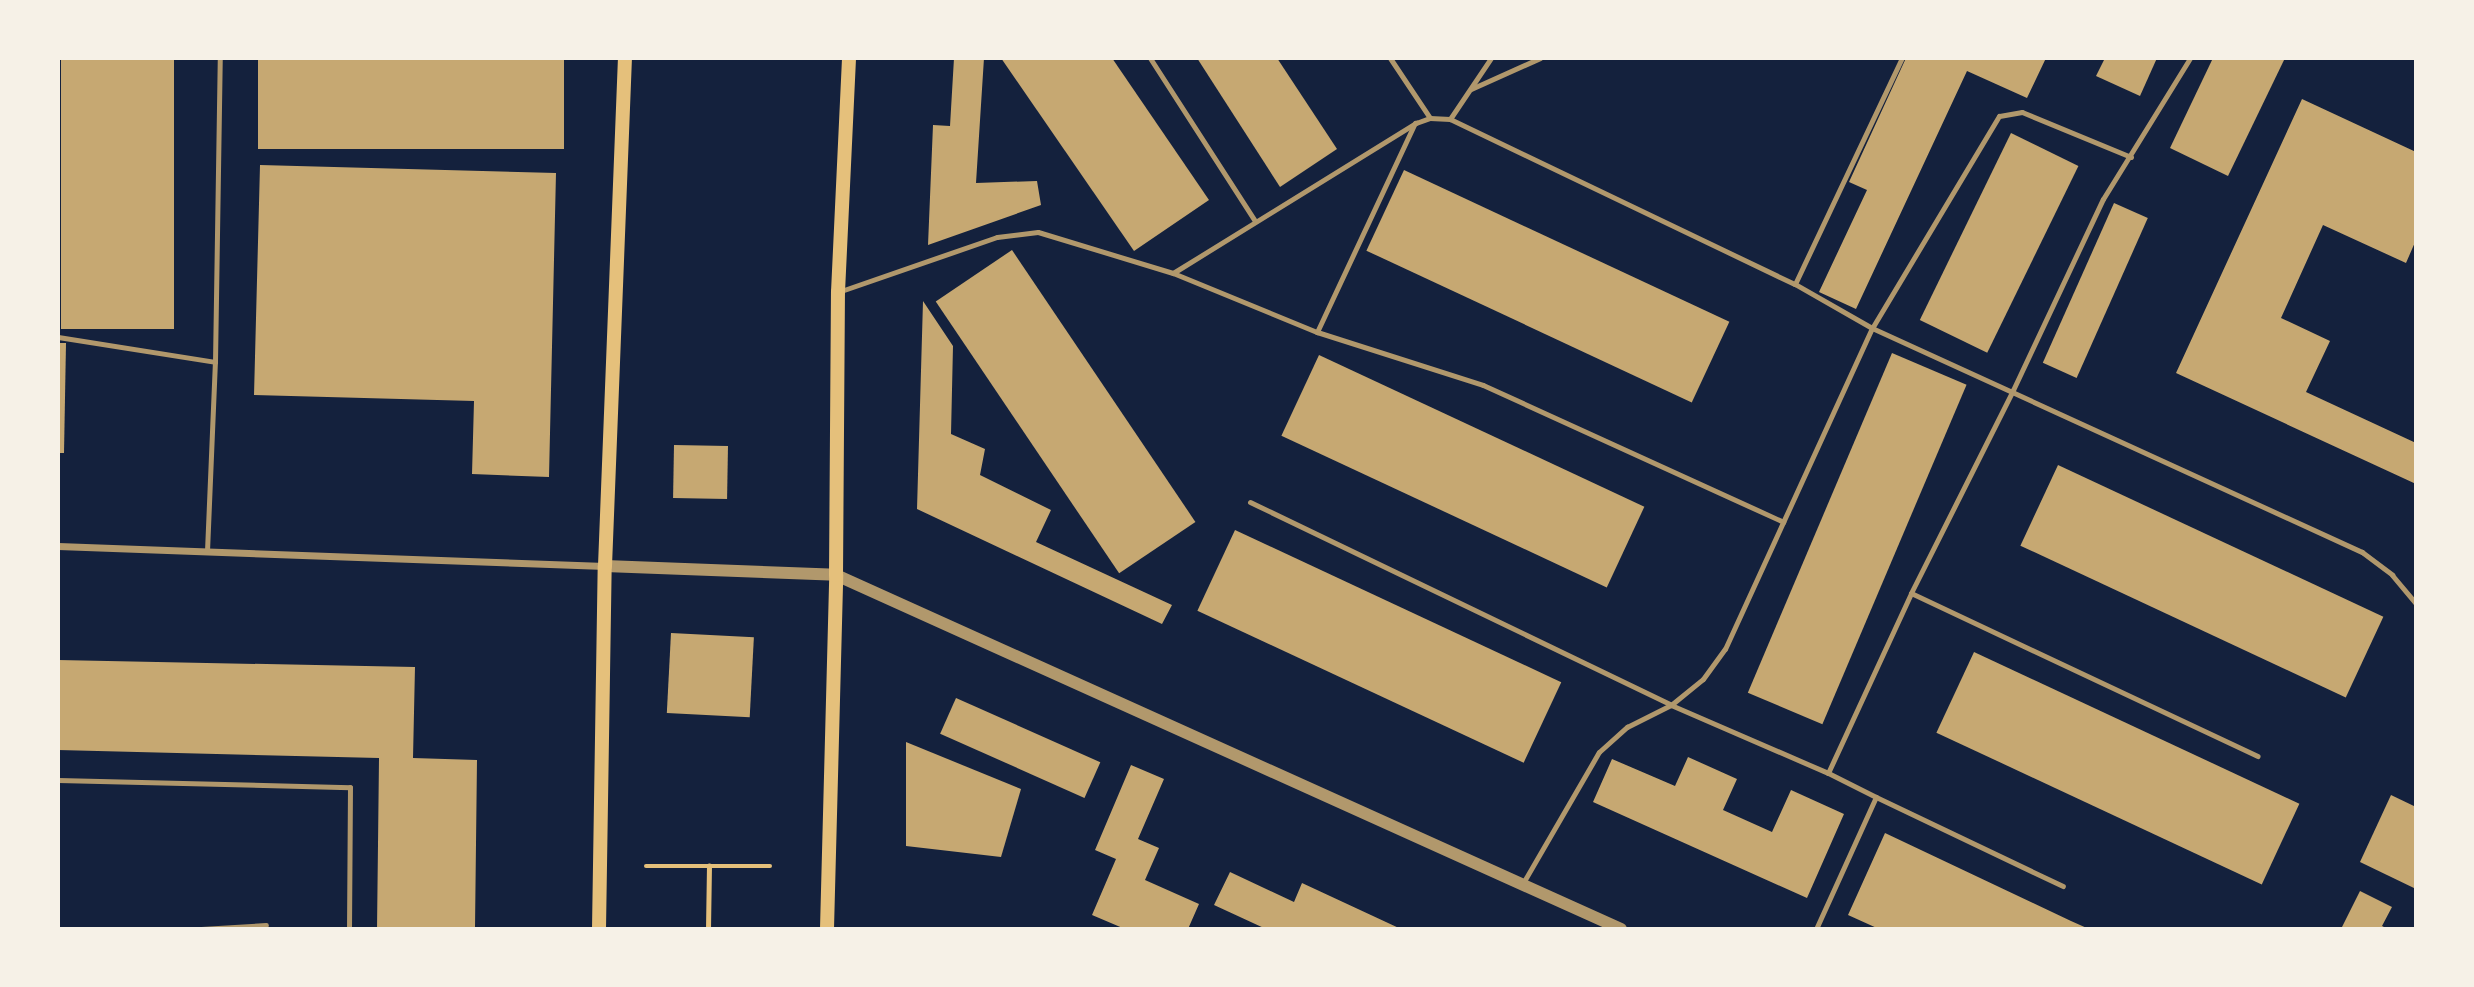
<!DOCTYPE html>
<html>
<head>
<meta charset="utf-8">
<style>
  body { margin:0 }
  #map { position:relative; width:2474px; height:987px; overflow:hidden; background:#14213d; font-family:"Roboto Condensed",sans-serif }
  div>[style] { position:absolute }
  .building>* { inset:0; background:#c6a872; transform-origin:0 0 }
  .path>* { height:4.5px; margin:-2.25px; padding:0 2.25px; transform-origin:2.25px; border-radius:2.25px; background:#e5c07b }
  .service>* { height:5px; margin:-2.5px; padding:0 2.5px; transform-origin:2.5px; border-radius:2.5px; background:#b1986c }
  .minor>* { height:7px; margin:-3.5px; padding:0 3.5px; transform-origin:3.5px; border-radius:3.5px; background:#b1986c }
  .tertiary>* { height:12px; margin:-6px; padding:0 6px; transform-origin:6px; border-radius:6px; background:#b1986c }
  .secondary>* { height:14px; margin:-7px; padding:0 7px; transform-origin:7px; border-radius:7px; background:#e5c07b }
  span { translate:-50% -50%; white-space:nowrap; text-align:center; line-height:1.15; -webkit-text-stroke:5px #f6f1e7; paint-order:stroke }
  .frame { position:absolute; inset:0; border:60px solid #f6f1e7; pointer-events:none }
</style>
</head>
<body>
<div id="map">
  <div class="building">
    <i style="left:61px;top:58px;width:113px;height:271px"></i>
    <i style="left:258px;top:58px;width:306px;height:91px"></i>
    <i style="clip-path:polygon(954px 58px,984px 58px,976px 183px,1037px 181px,1041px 205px,928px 245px,933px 125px,950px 126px)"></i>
    <i style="clip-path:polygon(1001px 58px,1112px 58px,1209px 200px,1134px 251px)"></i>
    <i style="clip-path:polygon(1197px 58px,1277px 58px,1337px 149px,1280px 187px)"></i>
    <i style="clip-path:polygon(1906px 58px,2046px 58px,2027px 98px,1967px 71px,1856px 309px,1819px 292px,1867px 190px,1849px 182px)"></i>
    <i style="clip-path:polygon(2105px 58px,2157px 58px,2140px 96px,2096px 76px)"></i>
    <i style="clip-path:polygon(2213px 58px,2285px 58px,2228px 176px,2170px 148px)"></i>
    <i style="clip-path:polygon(2302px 99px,2416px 152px,2416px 240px,2406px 263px,2323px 225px,2281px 318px,2330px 341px,2306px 392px,2416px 443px,2416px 484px,2176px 373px)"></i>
    <i style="left:2011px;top:133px;width:75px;height:208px;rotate:26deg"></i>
    <i style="clip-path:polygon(260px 165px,556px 173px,549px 477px,472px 474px,474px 401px,254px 395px)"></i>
    <i style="left:1404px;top:170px;width:359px;height:89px;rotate:25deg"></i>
    <i style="left:2114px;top:203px;width:37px;height:175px;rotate:24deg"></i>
    <i style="left:1012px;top:250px;width:328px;height:92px;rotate:56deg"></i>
    <i style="clip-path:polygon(923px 301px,953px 346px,951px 434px,985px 449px,980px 475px,1051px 510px,1036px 542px,1172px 605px,1162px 624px,917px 509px)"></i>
    <i style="clip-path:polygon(58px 343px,66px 343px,64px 453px,58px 453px)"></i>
    <i style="left:1892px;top:353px;width:81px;height:369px;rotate:23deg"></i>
    <i style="left:1319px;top:355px;width:359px;height:89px;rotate:25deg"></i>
    <i style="left:674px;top:445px;width:54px;height:53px;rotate:1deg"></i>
    <i style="left:2058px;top:465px;width:359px;height:89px;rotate:25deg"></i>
    <i style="left:1235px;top:530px;width:360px;height:89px;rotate:25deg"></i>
    <i style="left:671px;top:633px;width:83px;height:80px;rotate:3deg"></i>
    <i style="left:1974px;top:652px;width:359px;height:89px;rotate:25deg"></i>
    <i style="clip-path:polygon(58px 660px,415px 667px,413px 758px,477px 760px,475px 929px,377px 929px,379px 758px,58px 750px)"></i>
    <i style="left:956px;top:698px;width:158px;height:39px;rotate:24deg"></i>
    <i style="clip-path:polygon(906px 742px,1021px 789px,1001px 857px,906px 846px)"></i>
    <i style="clip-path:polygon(1688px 757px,1737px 779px,1723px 810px,1772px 832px,1791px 790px,1844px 814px,1807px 898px,1593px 802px,1612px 759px,1675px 786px)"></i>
    <i style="clip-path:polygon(1131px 765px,1164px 779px,1138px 839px,1159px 848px,1145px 880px,1199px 904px,1188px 929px,1125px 929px,1092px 915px,1116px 859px,1095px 850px)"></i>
    <i style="clip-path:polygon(2391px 795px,2416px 807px,2416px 889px,2360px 862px)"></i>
    <i style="clip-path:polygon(1885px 833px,2071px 921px,2089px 929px,1879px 929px,1848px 915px)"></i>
    <i style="clip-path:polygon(1230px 872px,1294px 902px,1302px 883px,1401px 929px,1266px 929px,1214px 905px)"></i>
    <i style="clip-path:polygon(2360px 891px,2392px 907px,2382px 926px,2388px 929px,2342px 927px)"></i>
  </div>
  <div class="path">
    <i style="left:646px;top:866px;width:124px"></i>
    <i style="left:708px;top:929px;width:63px;rotate:-89.1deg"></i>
  </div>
  <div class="service">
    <i style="left:1150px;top:58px;width:194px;rotate:57.2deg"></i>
    <i style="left:1390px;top:58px;width:72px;rotate:56.3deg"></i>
    <i style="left:1471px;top:89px;width:76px;rotate:-24.2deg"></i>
    <i style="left:1450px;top:119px;width:73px;rotate:-56.1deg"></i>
    <i style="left:2131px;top:157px;width:118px;rotate:-157.6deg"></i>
    <i style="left:2022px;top:112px;width:23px;rotate:170deg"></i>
    <i style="left:1999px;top:116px;width:247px;rotate:120.9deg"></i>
    <i style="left:1872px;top:328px;width:539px;rotate:24.57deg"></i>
    <i style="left:2362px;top:552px;width:38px;rotate:37deg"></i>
    <i style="left:2392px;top:575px;width:38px;rotate:50deg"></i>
    <i style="left:1173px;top:273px;width:286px;rotate:-31.7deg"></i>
    <i style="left:1416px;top:123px;width:15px;rotate:-20deg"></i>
    <i style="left:1430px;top:118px;width:20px;rotate:3deg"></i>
    <i style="left:1450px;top:119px;width:382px;rotate:25.6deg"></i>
    <i style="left:841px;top:291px;width:165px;rotate:-19.1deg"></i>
    <i style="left:997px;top:237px;width:41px;rotate:-7deg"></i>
    <i style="left:1038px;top:232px;width:141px;rotate:16.9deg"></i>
    <i style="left:1173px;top:273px;width:156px;rotate:22.3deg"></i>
    <i style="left:1317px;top:332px;width:174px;rotate:17.7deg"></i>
    <i style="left:1483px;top:385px;width:330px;rotate:24.5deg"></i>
    <i style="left:1317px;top:332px;width:231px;rotate:-64.9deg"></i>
    <i style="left:58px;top:337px;width:159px;rotate:9deg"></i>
    <i style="left:1250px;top:502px;width:467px;rotate:25.7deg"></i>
    <i style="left:1671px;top:705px;width:171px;rotate:23.4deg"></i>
    <i style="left:207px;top:551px;width:189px;rotate:-87.6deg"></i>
    <i style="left:215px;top:362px;width:304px;rotate:-89.1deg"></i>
    <i style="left:1911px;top:593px;width:383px;rotate:25.2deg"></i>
    <i style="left:58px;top:780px;width:292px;rotate:1.4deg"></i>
    <i style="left:350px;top:787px;width:142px;rotate:90.4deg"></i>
    <i style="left:1876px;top:797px;width:207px;rotate:25.5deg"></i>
    <i style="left:1523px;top:883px;width:151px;rotate:-59.9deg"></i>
    <i style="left:1599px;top:752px;width:38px;rotate:-42deg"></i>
    <i style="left:1627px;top:727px;width:49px;rotate:-26.6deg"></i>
    <i style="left:1671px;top:705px;width:41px;rotate:-39.1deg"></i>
    <i style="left:1703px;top:679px;width:37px;rotate:-54deg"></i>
    <i style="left:1725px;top:649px;width:353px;rotate:-65.4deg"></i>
    <i style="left:1872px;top:328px;width:89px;rotate:-150.3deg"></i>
    <i style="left:1795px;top:284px;width:250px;rotate:-64.7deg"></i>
    <i style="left:201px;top:929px;width:65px;rotate:-3.5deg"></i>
    <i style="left:1816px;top:929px;width:145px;rotate:-65.6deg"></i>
    <i style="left:1876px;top:797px;width:54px;rotate:-153.4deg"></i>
    <i style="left:1828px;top:773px;width:198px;rotate:-65.2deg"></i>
    <i style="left:1911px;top:593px;width:227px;rotate:-63.3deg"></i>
    <i style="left:2013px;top:390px;width:211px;rotate:-64.8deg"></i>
    <i style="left:2103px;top:199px;width:166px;rotate:-58.3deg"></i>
  </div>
  <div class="minor">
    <i style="left:58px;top:546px;width:547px;rotate:2.09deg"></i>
  </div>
  <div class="tertiary">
    <i style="left:605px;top:566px;width:231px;rotate:2.2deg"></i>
    <i style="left:836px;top:575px;width:861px;rotate:24.27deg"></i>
  </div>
  <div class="secondary">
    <i style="left:599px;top:929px;width:363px;rotate:-89.1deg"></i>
    <i style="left:605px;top:566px;width:508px;rotate:-87.75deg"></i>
    <i style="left:827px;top:929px;width:354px;rotate:-88.5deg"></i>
    <i style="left:836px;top:575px;width:283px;rotate:-89.6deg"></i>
    <i style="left:838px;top:292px;width:234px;rotate:-87.3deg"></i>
  </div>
  <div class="frame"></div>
</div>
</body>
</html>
